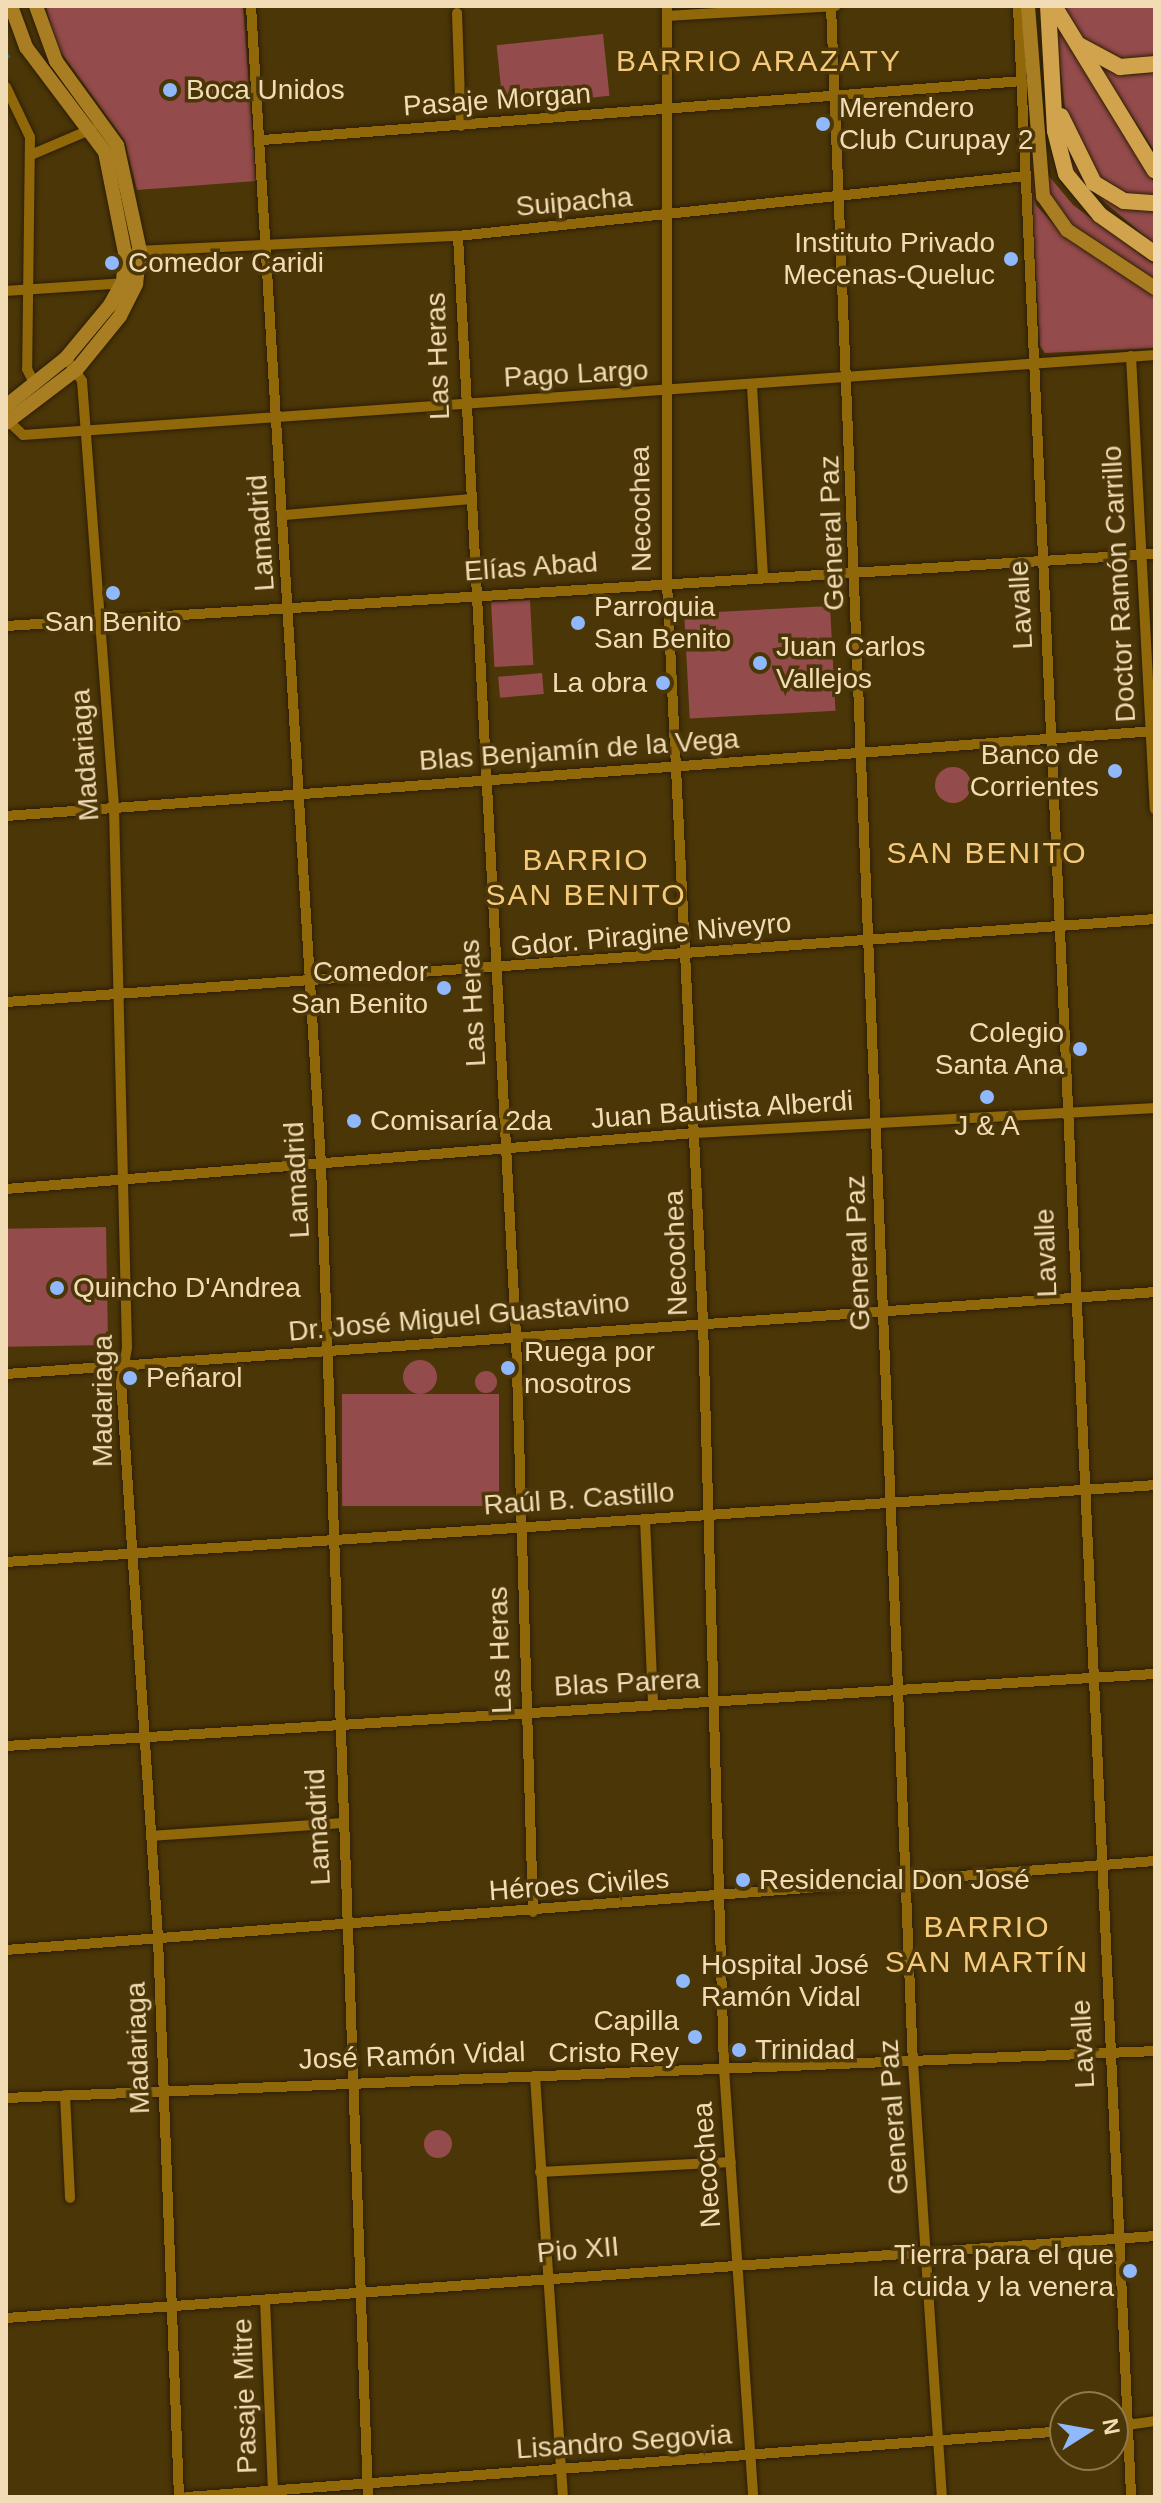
<!DOCTYPE html>
<html>
<head>
<meta charset="utf-8">
<style>
  body { margin:0 }
  #map { position:relative; width:1161px; height:2503px; overflow:hidden; background:#4b3608; font-family:Helvetica,sans-serif }
  div>[style] { position:absolute }
  .green>* { inset:0; background:#944b4b; transform-origin:0 0 }
  .round { border-radius:50% }
  .stream>* { height:3px; margin:-1.5px; padding:0 1.5px; transform-origin:1.5px; border-radius:1.5px; background:#216165 }
  .roads { filter:drop-shadow(0 0 2px #2c1e05) drop-shadow(0 0 2px #2c1e05) }
  .minor>* { height:10px; margin:-5px; padding:0 5px; transform-origin:5px; border-radius:5px; background:#916809 }
  .secondary>* { height:14px; margin:-7px; padding:0 7px; transform-origin:7px; border-radius:7px; background:#a97e22 }
  .trunk>* { height:16px; margin:-8px; padding:0 8px; transform-origin:8px; border-radius:8px; background:#d0a34c }
  .dots>* { width:22px; height:22px; translate:-50% -50%; box-sizing:border-box; border:4px solid #4b3608; border-radius:50% }
  span { translate:-50% -50%; white-space:nowrap; text-align:center; line-height:1.15; -webkit-text-stroke:7px #4b3608; paint-order:stroke }
  .poi-label { font-size:28px; color:#f2dcb6 }
  .left { translate:0 -50%; text-align:left }
  .right { translate:-100% -50%; text-align:right }
  .street-label { font-size:28px; color:#f2dcb6 }
  .neighbourhood-label { font-size:30px; color:#f6ca7b; letter-spacing:2px }
  .frame { position:absolute; inset:0; border:8px solid #f2dcb6; pointer-events:none }
  .north { position:absolute; left:1049px; top:2391px; width:80px; height:80px; box-sizing:border-box; background:#4b3608; border:2px solid #8e784e; border-radius:50%; rotate:79deg; font-size:22px; font-weight:700; line-height:32px; text-align:center; color:#f2dcb6 }
  .north::after { content:''; display:block; margin:auto; width:28px; height:36px; background:#90b8fd; clip-path:polygon(50% 0,100% 100%,50% 72%,0 100%) }
</style>
</head>
<body>
<div id="map">
  <div class="green">
    <i style="clip-path:polygon(46px 6px,243px 6px,256px 181px,137px 190px,125px 141px,55px 44px)"></i>
    <i style="clip-path:polygon(1021px 6px,1036px 205px,1060px 231px,1155px 291px,1155px 348px,1045px 353px,1040px 346px)"></i>
    <i style="clip-path:polygon(1060px 6px,1155px 6px,1155px 55px,1120px 61px,1081px 39px)"></i>
    <i style="clip-path:polygon(1055px 24px,1155px 184px,1155px 196px,1120px 192px,1095px 175px,1065px 108px)"></i>
    <i style="left:603px;top:34px;width:62px;height:107px;rotate:84deg"></i>
    <i style="clip-path:polygon(1099px 66px,1131px 75px,1155px 72px,1155px 152px)"></i>
    <i style="clip-path:polygon(1065px 145px,1088px 184px,1155px 207px,1155px 245px,1074px 176px)"></i>
    <i style="clip-path:polygon(1048px 175px,1073px 205px,1155px 265px,1155px 283px,1082px 237px,1045px 195px)"></i>
    <i style="left:530px;top:600px;width:65px;height:39px;rotate:87deg"></i>
    <i style="left:830px;top:606px;width:105px;height:146px;rotate:87deg"></i>
    <i style="left:542px;top:673px;width:21px;height:44px;rotate:85deg"></i>
    <i class="round" style="left:935px;top:767px;width:36px;height:36px"></i>
    <i style="left:106px;top:1227px;width:118px;height:100px;rotate:89deg"></i>
    <i class="round" style="left:403px;top:1360px;width:34px;height:34px"></i>
    <i class="round" style="left:475px;top:1371px;width:22px;height:22px"></i>
    <i style="left:499px;top:1394px;width:112px;height:157px;rotate:90deg"></i>
    <i class="round" style="left:424px;top:2130px;width:28px;height:28px"></i>
  </div>
  <div class="stream">
    <i style="left:6px;top:53px;width:4px;rotate:56deg"></i>
  </div>
  <div class="roads">
    <div class="minor">
      <i style="left:251px;top:6px;width:1161px;rotate:86.54deg"></i>
      <i style="left:321px;top:1165px;width:1333px;rotate:87.98deg"></i>
      <i style="left:667px;top:6px;width:577px;rotate:90deg"></i>
      <i style="left:667px;top:583px;width:740px;rotate:87.21deg"></i>
      <i style="left:703px;top:1322px;width:746px;rotate:88.39deg"></i>
      <i style="left:724px;top:2068px;width:430px;rotate:86.1deg"></i>
      <i style="left:831px;top:6px;width:2058px;rotate:87.72deg"></i>
      <i style="left:913px;top:2062px;width:436px;rotate:86.2deg"></i>
      <i style="left:1018px;top:6px;width:2494px;rotate:87.4deg"></i>
      <i style="left:457px;top:13px;width:113px;rotate:88deg"></i>
      <i style="left:667px;top:16px;width:169px;rotate:-3.4deg"></i>
      <i style="left:6px;top:87px;width:55px;rotate:64.4deg"></i>
      <i style="left:30px;top:137px;width:232px;rotate:90.7deg"></i>
      <i style="left:27px;top:369px;width:18px;rotate:63deg"></i>
      <i style="left:263px;top:140px;width:761px;rotate:-4.44deg"></i>
      <i style="left:31px;top:155px;width:66px;rotate:-23.1deg"></i>
      <i style="left:458px;top:236px;width:1101px;rotate:86.98deg"></i>
      <i style="left:516px;top:1335px;width:577px;rotate:88.31deg"></i>
      <i style="left:136px;top:251px;width:322px;rotate:-2.7deg"></i>
      <i style="left:458px;top:236px;width:571px;rotate:-6.03deg"></i>
      <i style="left:6px;top:291px;width:120px;rotate:-3.8deg"></i>
      <i style="left:1131px;top:356px;width:454px;rotate:87deg"></i>
      <i style="left:66px;top:358px;width:28px;rotate:55deg"></i>
      <i style="left:82px;top:381px;width:428px;rotate:85.7deg"></i>
      <i style="left:114px;top:808px;width:540px;rotate:88.62deg"></i>
      <i style="left:127px;top:1348px;width:35px;rotate:100deg"></i>
      <i style="left:121px;top:1382px;width:557px;rotate:86.19deg"></i>
      <i style="left:158px;top:1938px;width:559px;rotate:87.85deg"></i>
      <i style="left:752px;top:386px;width:190px;rotate:86.7deg"></i>
      <i style="left:6px;top:419px;width:23px;rotate:43deg"></i>
      <i style="left:23px;top:435px;width:1135px;rotate:-4.04deg"></i>
      <i style="left:284px;top:515px;width:186px;rotate:-4.9deg"></i>
      <i style="left:6px;top:626px;width:1151px;rotate:-3.59deg"></i>
      <i style="left:6px;top:816px;width:1152px;rotate:-4.23deg"></i>
      <i style="left:6px;top:1002px;width:1152px;rotate:-4.13deg"></i>
      <i style="left:6px;top:1189px;width:691px;rotate:-4.65deg"></i>
      <i style="left:695px;top:1133px;width:461px;rotate:-3.1deg"></i>
      <i style="left:6px;top:1374px;width:1152px;rotate:-4.08deg"></i>
      <i style="left:645px;top:1519px;width:186px;rotate:87.5deg"></i>
      <i style="left:6px;top:1562px;width:1152px;rotate:-3.83deg"></i>
      <i style="left:6px;top:1746px;width:1151px;rotate:-3.59deg"></i>
      <i style="left:151px;top:1836px;width:191px;rotate:-3.9deg"></i>
      <i style="left:6px;top:1950px;width:1152px;rotate:-4.43deg"></i>
      <i style="left:535px;top:2076px;width:422px;rotate:86.2deg"></i>
      <i style="left:65px;top:2095px;width:103px;rotate:87.2deg"></i>
      <i style="left:6px;top:2098px;width:1150px;rotate:-2.34deg"></i>
      <i style="left:540px;top:2172px;width:191px;rotate:-3deg"></i>
      <i style="left:265px;top:2300px;width:190px;rotate:87.6deg"></i>
      <i style="left:6px;top:2318px;width:1152px;rotate:-4.08deg"></i>
      <i style="left:1113px;top:2427px;width:42px;rotate:-8.1deg"></i>
      <i style="left:187px;top:2497px;width:880px;rotate:-4.3deg"></i>
    </div>
    <div class="secondary">
      <i style="left:1028px;top:6px;width:191px;rotate:85.5deg"></i>
      <i style="left:1043px;top:196px;width:42px;rotate:54.8deg"></i>
      <i style="left:1067px;top:230px;width:105px;rotate:33.4deg"></i>
      <i style="left:6px;top:406px;width:77px;rotate:-38.7deg"></i>
      <i style="left:66px;top:358px;width:69px;rotate:-50.3deg"></i>
      <i style="left:110px;top:305px;width:26px;rotate:-61deg"></i>
      <i style="left:123px;top:282px;width:29px;rotate:-86deg"></i>
      <i style="left:125px;top:253px;width:103px;rotate:-101.2deg"></i>
      <i style="left:105px;top:152px;width:131px;rotate:-127deg"></i>
      <i style="left:26px;top:47px;width:44px;rotate:-110.1deg"></i>
      <i style="left:6px;top:423px;width:89px;rotate:-37.3deg"></i>
      <i style="left:77px;top:369px;width:68px;rotate:-50.9deg"></i>
      <i style="left:120px;top:316px;width:36px;rotate:-63deg"></i>
      <i style="left:136px;top:284px;width:33px;rotate:-83deg"></i>
      <i style="left:140px;top:251px;width:108px;rotate:-102.2deg"></i>
      <i style="left:117px;top:145px;width:104px;rotate:-126deg"></i>
      <i style="left:56px;top:61px;width:59px;rotate:-110deg"></i>
    </div>
    <div class="trunk">
      <i style="left:1048px;top:6px;width:125px;rotate:86.8deg"></i>
      <i style="left:1055px;top:131px;width:44px;rotate:75.7deg"></i>
      <i style="left:1066px;top:174px;width:53px;rotate:50.3deg"></i>
      <i style="left:1100px;top:215px;width:67px;rotate:35.3deg"></i>
      <i style="left:1054px;top:6px;width:193px;rotate:58.5deg"></i>
      <i style="left:1079px;top:45px;width:47px;rotate:28.2deg"></i>
      <i style="left:1120px;top:67px;width:35px;rotate:-5deg"></i>
      <i style="left:1061px;top:116px;width:75px;rotate:63.8deg"></i>
      <i style="left:1094px;top:183px;width:35px;rotate:31deg"></i>
      <i style="left:1124px;top:201px;width:31px;rotate:4deg"></i>
    </div>
  </div>
  <div class="dots">
    <i style="left:170px;top:90px;background:#90b8fd"></i>
    <i style="left:823px;top:124px;background:#90b8fd"></i>
    <i style="left:1011px;top:259px;background:#90b8fd"></i>
    <i style="left:112px;top:263px;background:#90b8fd"></i>
    <i style="left:113px;top:593px;background:#90b8fd"></i>
    <i style="left:578px;top:623px;background:#90b8fd"></i>
    <i style="left:760px;top:663px;background:#90b8fd"></i>
    <i style="left:663px;top:683px;background:#90b8fd"></i>
    <i style="left:1115px;top:771px;background:#90b8fd"></i>
    <i style="left:444px;top:988px;background:#90b8fd"></i>
    <i style="left:1080px;top:1049px;background:#90b8fd"></i>
    <i style="left:987px;top:1097px;background:#90b8fd"></i>
    <i style="left:354px;top:1121px;background:#90b8fd"></i>
    <i style="left:57px;top:1288px;background:#90b8fd"></i>
    <i style="left:508px;top:1368px;background:#90b8fd"></i>
    <i style="left:130px;top:1378px;background:#90b8fd"></i>
    <i style="left:743px;top:1880px;background:#90b8fd"></i>
    <i style="left:683px;top:1981px;background:#90b8fd"></i>
    <i style="left:695px;top:2037px;background:#90b8fd"></i>
    <i style="left:739px;top:2050px;background:#90b8fd"></i>
    <i style="left:1130px;top:2271px;background:#90b8fd"></i>
  </div>
  <div class="poi-label">
    <span class="left" style="left:186px;top:90px">Boca Unidos</span>
    <span class="left" style="left:839px;top:124px">Merendero<br>Club Curupay 2</span>
    <span class="right" style="left:995px;top:259px">Instituto Privado<br>Mecenas-Queluc</span>
    <span class="left" style="left:128px;top:263px">Comedor Caridi</span>
    <span class="left" style="left:594px;top:623px">Parroquia<br>San Benito</span>
    <span style="left:113px;top:622px">San Benito</span>
    <span class="left" style="left:776px;top:663px">Juan Carlos<br>Vallejos</span>
    <span class="right" style="left:647px;top:683px">La obra</span>
    <span class="right" style="left:1099px;top:771px">Banco de<br>Corrientes</span>
    <span class="right" style="left:428px;top:988px">Comedor<br>San Benito</span>
    <span class="right" style="left:1064px;top:1049px">Colegio<br>Santa Ana</span>
    <span class="left" style="left:370px;top:1121px">Comisaría 2da</span>
    <span style="left:987px;top:1126px">J &amp; A</span>
    <span class="left" style="left:73px;top:1288px">Quincho D'Andrea</span>
    <span class="left" style="left:524px;top:1368px">Ruega por<br>nosotros</span>
    <span class="left" style="left:146px;top:1378px">Peñarol</span>
    <span class="left" style="left:759px;top:1880px">Residencial Don José</span>
    <span class="left" style="left:701px;top:1981px">Hospital José<br>Ramón Vidal</span>
    <span class="right" style="left:679px;top:2037px">Capilla<br>Cristo Rey</span>
    <span class="left" style="left:755px;top:2050px">Trinidad</span>
    <span class="right" style="left:1114px;top:2271px">Tierra para el que<br>la cuida y la venera</span>
  </div>
  <div class="street-label">
    <span style="left:497px;top:100px;rotate:-4deg">Pasaje Morgan</span>
    <span style="left:574px;top:202px;rotate:-5deg">Suipacha</span>
    <span style="left:438px;top:356px;rotate:-92deg">Las Heras</span>
    <span style="left:576px;top:374px;rotate:-3deg">Pago Largo</span>
    <span style="left:641px;top:509px;rotate:-91deg">Necochea</span>
    <span style="left:261px;top:533px;rotate:-94deg">Lamadrid</span>
    <span style="left:832px;top:533px;rotate:-92deg">General Paz</span>
    <span style="left:531px;top:567px;rotate:-4deg">Elías Abad</span>
    <span style="left:1119px;top:584px;rotate:-93deg">Doctor Ramón Carrillo</span>
    <span style="left:1021px;top:605px;rotate:-93deg">Lavalle</span>
    <span style="left:579px;top:750px;rotate:-4deg">Blas Benjamín de la Vega</span>
    <span style="left:85px;top:755px;rotate:-94deg">Madariaga</span>
    <span style="left:651px;top:935px;rotate:-5deg">Gdor. Piragine Niveyro</span>
    <span style="left:473px;top:1003px;rotate:-93deg">Las Heras</span>
    <span style="left:722px;top:1110px;rotate:-4deg">Juan Bautista Alberdi</span>
    <span style="left:297px;top:1180px;rotate:-93deg">Lamadrid</span>
    <span style="left:676px;top:1253px;rotate:-92deg">Necochea</span>
    <span style="left:858px;top:1253px;rotate:-92deg">General Paz</span>
    <span style="left:1046px;top:1253px;rotate:-92deg">Lavalle</span>
    <span style="left:459px;top:1317px;rotate:-5deg">Dr. José Miguel Guastavino</span>
    <span style="left:103px;top:1401px;rotate:-90deg">Madariaga</span>
    <span style="left:579px;top:1499px;rotate:-4deg">Raúl B. Castillo</span>
    <span style="left:500px;top:1650px;rotate:-92deg">Las Heras</span>
    <span style="left:627px;top:1683px;rotate:-3deg">Blas Parera</span>
    <span style="left:318px;top:1827px;rotate:-93deg">Lamadrid</span>
    <span style="left:579px;top:1885px;rotate:-4deg">Héroes Civiles</span>
    <span style="left:1083px;top:2044px;rotate:-93deg">Lavalle</span>
    <span style="left:138px;top:2048px;rotate:-92deg">Madariaga</span>
    <span style="left:412px;top:2056px;rotate:-2deg">José Ramón Vidal</span>
    <span style="left:894px;top:2117px;rotate:-94deg">General Paz</span>
    <span style="left:707px;top:2165px;rotate:-94deg">Necochea</span>
    <span style="left:578px;top:2250px;rotate:-5deg">Pio XII</span>
    <span style="left:245px;top:2396px;rotate:-92deg">Pasaje Mitre</span>
    <span style="left:624px;top:2442px;rotate:-4deg">Lisandro Segovia</span>
  </div>
  <div class="neighbourhood-label">
    <span style="left:759px;top:61px">BARRIO ARAZATY</span>
    <span style="left:987px;top:853px">SAN BENITO</span>
    <span style="left:586px;top:877px">BARRIO<br>SAN BENITO</span>
    <span style="left:987px;top:1944px">BARRIO<br>SAN MARTÍN</span>
  </div>
  <div class="frame"></div>
  <div class="north">N</div>
</div>
</body>
</html>
